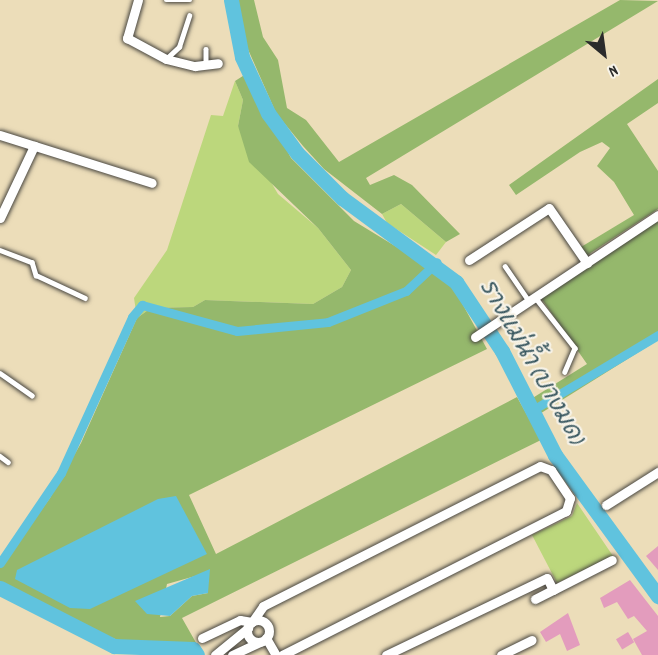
<!DOCTYPE html>
<html>
<head>
<meta charset="utf-8">
<style>
  body { margin:0 }
  #map { position:relative; width:658px; height:655px; overflow:hidden; background:#ecddb9; font-family:Dekko,"Playpen Sans Thai",sans-serif }
  div>[style] { position:absolute }
  .green>* { inset:0; background:#bcd77c }
  .forest>* { inset:0; background:#95b86c }
  .water>* { inset:0; background:#60c3de }
  .canal>* { height:9px; margin:-4.5px; padding:0 4.5px; transform-origin:4.5px; border-radius:4.5px; background:#60c3de }
  .river>* { height:15px; margin:-7.5px; padding:0 7.5px; transform-origin:7.5px; border-radius:7.5px; background:#60c3de }
  .building>* { inset:0; background:#e39cbd; transform-origin:0 0 }
  .roads { filter:drop-shadow(0 0 2px #484640) drop-shadow(0 0 2px #484640) }
  .service>* { height:4.5px; margin:-2.25px; padding:0 2.25px; transform-origin:2.25px; border-radius:2.25px; background:#fff }
  .minor>* { height:9px; margin:-4.5px; padding:0 4.5px; transform-origin:4.5px; border-radius:4.5px; background:#fff }
  .minor>.ring { margin:-4.5px; padding:0; box-sizing:content-box; background:none; border:9px solid #fff; border-radius:50% }
  span { translate:-50% -50%; white-space:nowrap; text-align:center; line-height:1.15; -webkit-text-stroke:4.5px #f7f3e8; paint-order:stroke }
  .water-label { font-size:24px; color:#3b5961; font-style:italic }
  .north { position:absolute; left:574px; top:24px; width:60px; height:60px; -webkit-text-stroke:4px #f7f3e8; paint-order:stroke; rotate:151deg; font-size:16px; font-weight:700; line-height:24px; text-align:center; color:#2b2b2b }
  .north::after { content:''; display:block; margin:auto; width:21px; height:27px; background:#2b2b2b; clip-path:polygon(50% 0,100% 100%,50% 72%,0 100%) }
</style>
</head>
<body>
<div id="map">
  <div class="green">
    <i style="clip-path:polygon(235px 81px,243px 100px,238px 126px,278px 194px,318px 228px,351px 270px,342px 287px,313px 304px,205px 300px,193px 307px,151px 308px,137px 318px,134px 298px,167px 250px,211px 115px,223px 116px)"></i>
    <i style="clip-path:polygon(401px 204px,446px 242px,436px 255px,387px 223px,382px 214px)"></i>
    <i style="clip-path:polygon(577px 503px,613px 556px,557px 583px,532px 535px,572px 516px)"></i>
  </div>
  <div class="forest">
    <i style="clip-path:polygon(236px 0,254px 0,263px 37px,278px 60px,287px 108px,306px 120px,339px 162px,620px 0,658px 1px,366px 178px,370px 185px,394px 175px,412px 185px,460px 234px,446px 242px,401px 204px,382px 214px,324px 169px,303px 146px,276px 113px,258px 72px,239px 29px)"></i>
    <i style="clip-path:polygon(evenodd,246px 74px,291px 158px,354px 221px,436px 271px,456px 292px,487px 349px,189px 495px,216px 554px,517px 397px,541px 440px,182px 618px,203px 655px,187px 655px,120px 641px,75px 623px,0 584px,0 567px,50px 498px,81px 443px,137px 318px,151px 308px,193px 307px,205px 300px,313px 304px,342px 287px,351px 270px,318px 228px,249px 162px,238px 126px,243px 100px,235px 81px,246px 74px,199px 575px,208px 593px,192px 596px,170px 616px,160px 617px,167px 584px,199px 575px)"></i>
    <i style="clip-path:polygon(658px 79px,658px 103px,627px 124px,658px 171px,658px 209px,586px 256px,581px 247px,634px 215px,614px 182px,597px 166px,610px 148px,602px 142px,580px 152px,516px 195px,509px 185px)"></i>
    <i style="clip-path:polygon(658px 219px,658px 340px,538px 415px,531px 399px,587px 364px,541px 298px)"></i>
  </div>
  <div class="water">
    <i style="clip-path:polygon(176px 496px,207px 554px,90px 609px,70px 608px,15px 579px,17px 570px,158px 499px)"></i>
    <i style="clip-path:polygon(210px 569px,208px 593px,192px 596px,170px 616px,147px 614px,135px 601px)"></i>
  </div>
  <div class="canal">
    <i style="left:531px;top:411px;width:148px;rotate:-30.9deg"></i>
    <i style="left:0;top:563px;width:109px;rotate:-55.9deg"></i>
    <i style="left:61px;top:473px;width:171px;rotate:-65.5deg"></i>
    <i style="left:132px;top:317px;width:16px;rotate:-50deg"></i>
    <i style="left:142px;top:305px;width:98px;rotate:15.3deg"></i>
    <i style="left:237px;top:331px;width:91px;rotate:-5.6deg"></i>
    <i style="left:328px;top:322px;width:84px;rotate:-21.7deg"></i>
    <i style="left:406px;top:291px;width:42px;rotate:-43.1deg"></i>
  </div>
  <div class="river">
    <i style="left:231px;top:0;width:58px;rotate:79.1deg"></i>
    <i style="left:242px;top:57px;width:62px;rotate:65.1deg"></i>
    <i style="left:268px;top:113px;width:49px;rotate:54.1deg"></i>
    <i style="left:297px;top:153px;width:64px;rotate:45deg"></i>
    <i style="left:342px;top:198px;width:142px;rotate:36.4deg"></i>
    <i style="left:456px;top:282px;width:83px;rotate:56.3deg"></i>
    <i style="left:502px;top:351px;width:117px;rotate:63deg"></i>
    <i style="left:555px;top:455px;width:175px;rotate:53.9deg"></i>
    <i style="left:0;top:588px;width:128px;rotate:27deg"></i>
    <i style="left:114px;top:646px;width:79px;rotate:2.2deg"></i>
    <i style="left:193px;top:649px;width:7px;rotate:56deg"></i>
  </div>
  <div class="building">
    <i style="clip-path:polygon(658px 546px,658px 570px,646px 556px)"></i>
    <i style="clip-path:polygon(630px 580px,658px 616px,658px 655px,642px 655px,633px 639px,647px 631px,634px 616px,628px 619px,617px 602px,604px 608px,600px 598px)"></i>
    <i style="clip-path:polygon(568px 613px,580px 645px,567px 651px,560px 634px,546px 642px,540px 632px)"></i>
    <i style="left:628px;top:632px;width:12px;height:14px;rotate:59deg"></i>
  </div>
  <div class="roads">
    <div class="service">
      <i style="left:166px;top:0;width:24px"></i>
      <i style="left:206px;top:49px;width:15px;rotate:90deg"></i>
      <i style="left:166px;top:59px;width:18px;rotate:-43deg"></i>
      <i style="left:179px;top:47px;width:33px;rotate:-72deg"></i>
      <i style="left:0;top:250px;width:34px;rotate:21deg"></i>
      <i style="left:32px;top:262px;width:14px;rotate:73deg"></i>
      <i style="left:36px;top:275px;width:54px;rotate:25.1deg"></i>
      <i style="left:505px;top:266px;width:42px;rotate:55.6deg"></i>
      <i style="left:535px;top:297px;width:65px;rotate:51.9deg"></i>
      <i style="left:575px;top:348px;width:26px;rotate:113deg"></i>
      <i style="left:0;top:373px;width:39px;rotate:35deg"></i>
      <i style="left:0;top:456px;width:10px;rotate:37deg"></i>
    </div>
    <div class="minor">
      <i style="left:138px;top:0;width:40px;rotate:106deg"></i>
      <i style="left:127px;top:38px;width:44px;rotate:28.3deg"></i>
      <i style="left:166px;top:59px;width:30px;rotate:14deg"></i>
      <i style="left:195px;top:66px;width:23px;rotate:-7deg"></i>
      <i style="left:0;top:135px;width:159px;rotate:17.5deg"></i>
      <i style="left:0;top:218px;width:80px;rotate:-64.7deg"></i>
      <i style="left:469px;top:260px;width:95px;rotate:-33deg"></i>
      <i style="left:549px;top:208px;width:67px;rotate:55.4deg"></i>
      <i style="left:475px;top:337px;width:220px;rotate:-33.7deg"></i>
      <i style="left:606px;top:505px;width:62px;rotate:-32.4deg"></i>
      <i style="left:535px;top:599px;width:20px;rotate:-27deg"></i>
      <i class="ring" style="left:247px;top:620px;width:13px;height:13px"></i>
      <i style="left:202px;top:638px;width:42px;rotate:-25.3deg"></i>
      <i style="left:240px;top:620px;width:12px;rotate:9deg"></i>
      <i style="left:252px;top:622px;width:19px;rotate:-55deg"></i>
      <i style="left:263px;top:606px;width:310px;rotate:-26.8deg"></i>
      <i style="left:540px;top:466px;width:12px;rotate:20deg"></i>
      <i style="left:551px;top:470px;width:34px;rotate:56deg"></i>
      <i style="left:570px;top:498px;width:14px;rotate:107deg"></i>
      <i style="left:566px;top:511px;width:318px;rotate:153.1deg"></i>
      <i style="left:266px;top:638px;width:20px;rotate:60deg"></i>
      <i style="left:215px;top:655px;width:43px;rotate:-39.3deg"></i>
      <i style="left:232px;top:655px;width:31px;rotate:-25deg"></i>
      <i style="left:386px;top:655px;width:178px;rotate:-25.6deg"></i>
      <i style="left:547px;top:578px;width:13px;rotate:63deg"></i>
      <i style="left:553px;top:590px;width:66px;rotate:-27deg"></i>
      <i style="left:501px;top:655px;width:34px;rotate:-26deg"></i>
    </div>
  </div>
  <div class="water-label">
    <span style="left:530px;top:363px;rotate:60deg">รางแม่น้ำ (บางมด)</span>
  </div>
  <div class="north">N</div>
</div>
</body>
</html>
